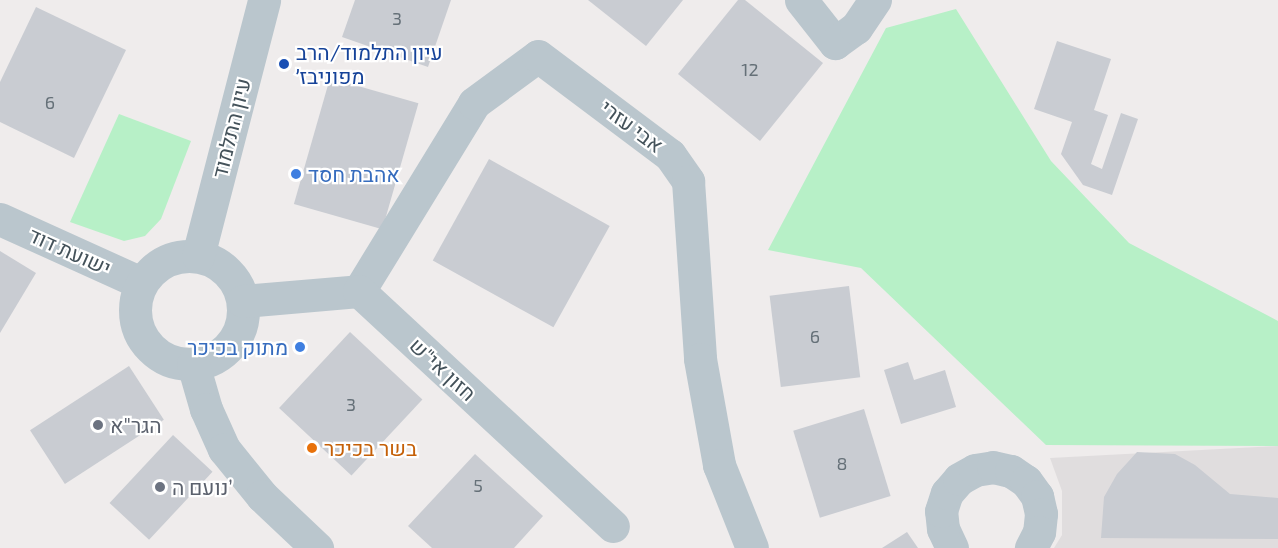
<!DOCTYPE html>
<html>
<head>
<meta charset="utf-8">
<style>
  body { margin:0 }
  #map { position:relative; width:1278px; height:548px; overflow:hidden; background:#efecec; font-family:"Exo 2",Heebo,sans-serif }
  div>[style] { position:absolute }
  .education>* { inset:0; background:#e0ddde }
  .green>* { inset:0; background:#b7f0c7 }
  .building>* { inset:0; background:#c9ccd2; transform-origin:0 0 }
  .minor>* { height:33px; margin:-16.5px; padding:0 16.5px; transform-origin:16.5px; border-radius:16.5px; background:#bac6cd }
  .minor>.ring { margin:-16.5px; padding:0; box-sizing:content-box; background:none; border:33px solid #bac6cd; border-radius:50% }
  .dots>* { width:16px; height:16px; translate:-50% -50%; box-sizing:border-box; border:3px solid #fff; border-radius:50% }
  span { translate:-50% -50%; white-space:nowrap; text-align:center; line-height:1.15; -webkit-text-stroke:4.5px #fff; paint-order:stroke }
  .number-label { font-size:18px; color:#657078 }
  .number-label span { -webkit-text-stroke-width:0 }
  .transit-label { font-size:21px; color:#164399 }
  .left { translate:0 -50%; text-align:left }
  .street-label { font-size:21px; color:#44525a }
  .shop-label { font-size:21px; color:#366cbe }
  .right { translate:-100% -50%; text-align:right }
  .worship-label { font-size:21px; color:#5b616d }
  .food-label { font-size:21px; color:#c56008 }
</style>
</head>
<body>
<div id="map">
  <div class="education">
    <i style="clip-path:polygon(1278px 446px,1278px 548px,1054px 548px,1062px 535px,1062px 491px,1050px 458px)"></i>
  </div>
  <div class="green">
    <i style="clip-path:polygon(956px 9px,1051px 161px,1129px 243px,1278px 321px,1278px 446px,1046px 445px,861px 268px,768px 250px,886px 28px)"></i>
    <i style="clip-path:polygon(119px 114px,191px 141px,161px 219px,145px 236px,124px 241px,70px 222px)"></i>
  </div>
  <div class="building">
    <i style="clip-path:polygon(355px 0,451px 0,428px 67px,342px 37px)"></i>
    <i style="clip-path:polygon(588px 0,683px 0,646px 46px)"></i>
    <i style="clip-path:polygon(738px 0,745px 0,823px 63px,760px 141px,678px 74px)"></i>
    <i style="clip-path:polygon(36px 7px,126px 50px,74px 158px,0 122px,0 82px)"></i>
    <i style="clip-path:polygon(1057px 41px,1111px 59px,1094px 110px,1108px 115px,1091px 164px,1102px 169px,1121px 113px,1138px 119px,1112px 195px,1083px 185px,1061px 154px,1072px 122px,1034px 109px)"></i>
    <i style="left:330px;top:78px;width:92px;height:131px;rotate:16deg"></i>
    <i style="left:489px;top:159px;width:138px;height:116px;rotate:29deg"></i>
    <i style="clip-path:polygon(0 251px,36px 273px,0 333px)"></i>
    <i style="left:849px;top:286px;width:92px;height:80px;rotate:83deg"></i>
    <i style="left:350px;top:332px;width:99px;height:104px;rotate:43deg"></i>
    <i style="clip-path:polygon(908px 362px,914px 380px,945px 370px,956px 407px,901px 424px,884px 370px)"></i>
    <i style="left:129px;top:366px;width:64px;height:118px;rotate:57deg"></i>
    <i style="left:864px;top:409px;width:91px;height:74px;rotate:73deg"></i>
    <i style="left:173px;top:435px;width:54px;height:93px;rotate:43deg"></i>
    <i style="clip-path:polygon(1137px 452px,1175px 454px,1195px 465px,1230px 494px,1278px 498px,1278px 539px,1101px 538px,1104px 497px,1117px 474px)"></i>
    <i style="clip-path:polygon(475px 454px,543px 516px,514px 548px,432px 548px,408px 526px)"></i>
    <i style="clip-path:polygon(907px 532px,918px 548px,882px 548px)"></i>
  </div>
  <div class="minor">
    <i style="left:801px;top:0;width:55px;rotate:51.7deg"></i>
    <i style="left:835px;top:43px;width:26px;rotate:-36deg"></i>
    <i style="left:856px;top:28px;width:34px;rotate:-56deg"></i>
    <i style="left:0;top:219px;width:155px;rotate:24.4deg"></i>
    <i class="ring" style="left:135px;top:256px;width:75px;height:75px"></i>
    <i style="left:198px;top:256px;width:264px;rotate:-75.5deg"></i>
    <i style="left:359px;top:291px;width:220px;rotate:-58.5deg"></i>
    <i style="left:474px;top:103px;width:79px;rotate:-36.3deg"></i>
    <i style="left:538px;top:56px;width:165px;rotate:36.9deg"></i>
    <i style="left:670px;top:155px;width:32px;rotate:55deg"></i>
    <i style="left:688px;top:181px;width:178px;rotate:86.1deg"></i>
    <i style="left:700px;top:359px;width:108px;rotate:79.8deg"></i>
    <i style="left:719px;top:465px;width:89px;rotate:68.3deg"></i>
    <i style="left:243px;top:301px;width:116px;rotate:-4.9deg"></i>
    <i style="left:359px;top:291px;width:346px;rotate:42.8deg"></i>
    <i style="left:193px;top:364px;width:47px;rotate:73.9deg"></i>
    <i style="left:206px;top:409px;width:44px;rotate:65.8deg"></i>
    <i style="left:224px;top:449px;width:60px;rotate:51deg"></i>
    <i style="left:262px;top:496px;width:76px;rotate:43.4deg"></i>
    <i style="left:952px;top:548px;width:21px;rotate:-115deg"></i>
    <i style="left:943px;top:529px;width:18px;rotate:-96deg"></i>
    <i style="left:941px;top:511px;width:19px;rotate:-72deg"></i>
    <i style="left:947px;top:493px;width:18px;rotate:-49deg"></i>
    <i style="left:959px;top:479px;width:18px;rotate:-29deg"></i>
    <i style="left:975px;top:470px;width:18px;rotate:-9deg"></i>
    <i style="left:993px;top:467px;width:18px;rotate:13deg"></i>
    <i style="left:1011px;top:471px;width:18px;rotate:34deg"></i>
    <i style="left:1026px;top:481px;width:19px;rotate:54deg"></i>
    <i style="left:1037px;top:496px;width:18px;rotate:77deg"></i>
    <i style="left:1041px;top:514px;width:18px;rotate:96deg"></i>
    <i style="left:1039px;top:532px;width:18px;rotate:117deg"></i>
  </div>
  <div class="dots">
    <i style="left:284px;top:64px;background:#1a4fb4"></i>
    <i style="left:296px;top:174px;background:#3f7fe0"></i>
    <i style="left:300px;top:347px;background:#3f7fe0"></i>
    <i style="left:98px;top:425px;background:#6b7280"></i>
    <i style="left:312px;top:448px;background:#e8710a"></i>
    <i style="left:160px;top:487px;background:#6b7280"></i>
  </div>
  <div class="number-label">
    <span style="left:397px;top:18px">3</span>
    <span style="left:750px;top:69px">12</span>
    <span style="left:50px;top:102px">6</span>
    <span style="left:815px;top:336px">6</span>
    <span style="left:351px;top:404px">3</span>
    <span style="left:842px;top:463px">8</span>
    <span style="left:478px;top:485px">5</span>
  </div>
  <div class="transit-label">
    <span class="left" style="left:296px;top:64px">עיון התלמוד/הרב<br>מפוניבז׳</span>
  </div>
  <div class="street-label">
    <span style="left:632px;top:126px;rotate:37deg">אבי עזרי</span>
    <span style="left:231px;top:128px;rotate:-76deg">עיון התלמוד</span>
    <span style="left:70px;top:251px;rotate:24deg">ישועת דוד</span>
    <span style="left:443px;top:369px;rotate:43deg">חזון אי"ש</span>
  </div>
  <div class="shop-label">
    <span class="left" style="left:308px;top:174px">אהבת חסד</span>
    <span class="right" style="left:288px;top:347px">מתוק בכיכר</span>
  </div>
  <div class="worship-label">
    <span class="left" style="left:110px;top:425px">הגר"א</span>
    <span class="left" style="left:172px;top:487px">נועם ה’</span>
  </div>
  <div class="food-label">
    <span class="left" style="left:324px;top:448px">בשר בכיכר</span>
  </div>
</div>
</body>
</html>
